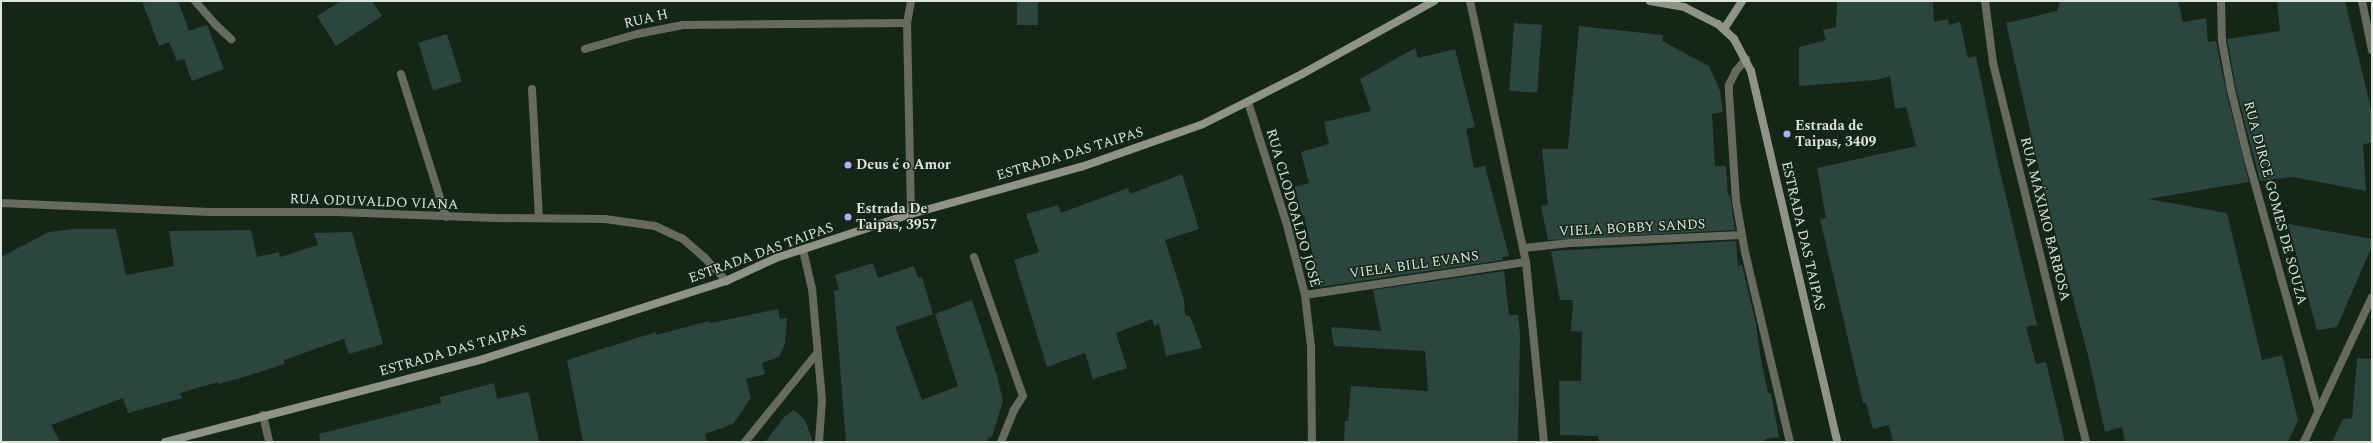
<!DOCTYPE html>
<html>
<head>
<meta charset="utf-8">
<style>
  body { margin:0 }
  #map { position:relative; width:2373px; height:443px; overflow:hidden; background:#152619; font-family:Spectral,serif }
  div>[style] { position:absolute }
  .building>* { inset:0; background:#2c453f; transform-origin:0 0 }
  .lane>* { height:8px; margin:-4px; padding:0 4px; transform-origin:4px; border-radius:4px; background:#676a61 }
  .street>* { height:8px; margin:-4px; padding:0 4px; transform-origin:4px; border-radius:4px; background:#676a61 }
  .secondary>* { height:8px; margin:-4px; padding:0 4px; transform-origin:4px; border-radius:4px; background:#8f9486 }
  .dots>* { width:11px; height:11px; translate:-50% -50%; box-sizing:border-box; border:2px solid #152619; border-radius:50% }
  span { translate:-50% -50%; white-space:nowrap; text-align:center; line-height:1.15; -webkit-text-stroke:3px #152619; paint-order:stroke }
  .street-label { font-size:14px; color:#dae5dc }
  .poi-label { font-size:14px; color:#dae5dc; font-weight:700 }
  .left { translate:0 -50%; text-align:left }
  .frame { position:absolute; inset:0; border:2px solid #dae5dc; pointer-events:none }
</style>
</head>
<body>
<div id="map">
  <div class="building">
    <i style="clip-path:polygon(142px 1px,178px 1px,189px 31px,207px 25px,224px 69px,192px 81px,184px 59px,177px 61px,169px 42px,159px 46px)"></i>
    <i style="clip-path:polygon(341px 1px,372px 1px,382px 16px,336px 46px,317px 16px)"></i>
    <i style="left:1017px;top:1px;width:21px;height:24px"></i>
    <i style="clip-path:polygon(1837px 1px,1933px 1px,1934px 22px,1948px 19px,1949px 25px,1960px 22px,1968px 58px,1976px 56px,1997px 159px,2037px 325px,2026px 327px,2036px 364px,2046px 362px,2065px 442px,1893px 442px,1889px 425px,1873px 429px,1866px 403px,1863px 403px,1820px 219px,1826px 218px,1817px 168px,1916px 146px,1906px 107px,1895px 109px,1890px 76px,1876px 80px,1799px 86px,1799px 47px,1826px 40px,1823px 30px,1836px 27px)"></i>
    <i style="clip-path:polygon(2060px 1px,2178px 1px,2183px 22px,2206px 18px,2208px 42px,2216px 41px,2226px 91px,2249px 182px,2148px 199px,2227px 213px,2262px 360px,2282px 355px,2286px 371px,2298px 420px,2288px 442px,2125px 442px,2122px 427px,2105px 432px,2088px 355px,2042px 183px,2006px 23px,2057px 11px)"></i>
    <i style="clip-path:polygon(2277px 1px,2345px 1px,2372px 113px,2372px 143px,2363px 144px,2366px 191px,2293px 177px,2260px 181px,2236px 89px,2227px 39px,2280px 31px)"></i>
    <i style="left:1514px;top:23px;width:28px;height:68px;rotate:4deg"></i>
    <i style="clip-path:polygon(1579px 26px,1663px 35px,1662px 41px,1709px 66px,1720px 91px,1723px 112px,1712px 114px,1715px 166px,1726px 166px,1728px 195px,1730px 195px,1735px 230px,1548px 240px,1541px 206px,1548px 205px,1542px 149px,1568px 149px)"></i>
    <i style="left:447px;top:34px;width:50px;height:30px;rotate:73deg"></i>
    <i style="clip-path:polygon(1415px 48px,1418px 58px,1455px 49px,1475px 127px,1466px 129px,1474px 168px,1485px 166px,1509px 256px,1502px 257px,1503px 260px,1320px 287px,1304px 215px,1302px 216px,1295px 187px,1309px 183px,1301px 152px,1329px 144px,1324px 122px,1371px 111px,1360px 79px)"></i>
    <i style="clip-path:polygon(1182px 174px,1199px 229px,1165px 240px,1184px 300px,1185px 315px,1190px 316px,1202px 348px,1166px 356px,1159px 324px,1154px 326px,1152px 319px,1116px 333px,1127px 368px,1093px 379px,1085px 353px,1047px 367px,1014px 260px,1039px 252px,1026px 214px,1058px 205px,1061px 213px,1128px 188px,1130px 194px)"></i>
    <i style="clip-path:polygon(2288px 224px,2372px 239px,2372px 246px,2337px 327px,2317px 330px)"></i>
    <i style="clip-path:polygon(73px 229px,116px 229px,126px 275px,174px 266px,169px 231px,251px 230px,257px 257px,279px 252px,280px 257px,318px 245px,314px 233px,352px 232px,383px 344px,349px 354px,344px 339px,284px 360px,285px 364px,237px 379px,219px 384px,218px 382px,180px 393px,182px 398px,128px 413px,123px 398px,51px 425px,60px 442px,1px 442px,1px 257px,49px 232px)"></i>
    <i style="clip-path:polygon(1736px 241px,1738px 266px,1742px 265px,1756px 324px,1761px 360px,1768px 393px,1771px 393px,1779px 437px,1765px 439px,1765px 442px,1599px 442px,1598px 436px,1560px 435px,1559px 381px,1581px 381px,1582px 332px,1571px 331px,1573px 300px,1560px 300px,1551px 251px)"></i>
    <i style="clip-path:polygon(873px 263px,878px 278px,914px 266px,918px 278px,922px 277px,933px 314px,895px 327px,922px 400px,958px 386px,935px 314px,972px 300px,997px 376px,1003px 401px,992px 437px,988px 438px,988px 442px,846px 442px,834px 291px,839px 290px,835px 275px)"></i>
    <i style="clip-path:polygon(1504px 271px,1509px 315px,1518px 315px,1520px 334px,1518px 442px,1344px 442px,1345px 421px,1348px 421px,1351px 386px,1428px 391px,1425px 351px,1334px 346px,1331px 327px,1381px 331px,1373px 290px)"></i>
    <i style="clip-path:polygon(778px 309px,780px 319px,787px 318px,785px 344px,779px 357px,762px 363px,765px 374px,746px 379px,751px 398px,733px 424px,705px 434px,707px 442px,583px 442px,567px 360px,656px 332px,656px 335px,709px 321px,710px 323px)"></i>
    <i style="clip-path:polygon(2357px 358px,2372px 359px,2372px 442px,2332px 442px,2343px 419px,2352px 418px)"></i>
    <i style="clip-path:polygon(494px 383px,497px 399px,527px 392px,529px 394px,539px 442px,320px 442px,319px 434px,441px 403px,440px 397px)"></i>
    <i style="clip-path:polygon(794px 410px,805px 420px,813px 442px,765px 442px,785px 416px)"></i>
  </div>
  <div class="lane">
    <i style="left:2362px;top:1px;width:50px;rotate:78.5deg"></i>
    <i style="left:401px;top:74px;width:150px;rotate:72.5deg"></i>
    <i style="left:532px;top:89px;width:129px;rotate:86.9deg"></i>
    <i style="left:1524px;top:248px;width:46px;rotate:-6.2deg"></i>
    <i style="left:1570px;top:243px;width:172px;rotate:-2.7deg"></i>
    <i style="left:974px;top:257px;width:147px;rotate:70.6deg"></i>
    <i style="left:1023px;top:396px;width:17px;rotate:123deg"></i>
    <i style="left:1014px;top:410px;width:35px;rotate:112deg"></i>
    <i style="left:1305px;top:295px;width:223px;rotate:-8.5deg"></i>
    <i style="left:263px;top:415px;width:28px;rotate:77deg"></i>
  </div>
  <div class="street">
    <i style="left:195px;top:1px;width:32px;rotate:49deg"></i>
    <i style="left:216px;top:25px;width:21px;rotate:43deg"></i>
    <i style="left:911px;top:1px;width:22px;rotate:100deg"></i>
    <i style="left:907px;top:23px;width:191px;rotate:88.8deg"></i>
    <i style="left:1470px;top:1px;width:267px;rotate:77.9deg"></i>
    <i style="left:1526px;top:262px;width:181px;rotate:84.3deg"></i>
    <i style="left:1985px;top:1px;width:63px;rotate:82.6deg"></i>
    <i style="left:1993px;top:63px;width:390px;rotate:76.2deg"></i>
    <i style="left:2221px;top:1px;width:40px;rotate:88.6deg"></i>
    <i style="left:2222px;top:41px;width:50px;rotate:79.6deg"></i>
    <i style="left:2231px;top:90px;width:71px;rotate:76.2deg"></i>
    <i style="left:2248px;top:159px;width:261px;rotate:74.4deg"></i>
    <i style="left:585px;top:49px;width:54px;rotate:-16.1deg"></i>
    <i style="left:637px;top:34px;width:47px;rotate:-11.1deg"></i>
    <i style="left:683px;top:25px;width:224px;rotate:-0.5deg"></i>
    <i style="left:1746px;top:59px;width:16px;rotate:130deg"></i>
    <i style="left:1736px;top:71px;width:16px;rotate:117deg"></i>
    <i style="left:1729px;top:85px;width:8px;rotate:90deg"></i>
    <i style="left:1729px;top:93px;width:108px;rotate:86.3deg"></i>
    <i style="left:1736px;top:201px;width:52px;rotate:80deg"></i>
    <i style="left:1745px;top:252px;width:195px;rotate:76.7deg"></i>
    <i style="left:1248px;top:102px;width:129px;rotate:72.4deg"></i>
    <i style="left:1287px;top:225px;width:72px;rotate:75.6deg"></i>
    <i style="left:1305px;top:295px;width:52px;rotate:83.4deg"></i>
    <i style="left:1311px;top:347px;width:95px;rotate:89.4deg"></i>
    <i style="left:1px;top:203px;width:209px;rotate:2.5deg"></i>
    <i style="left:210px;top:212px;width:127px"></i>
    <i style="left:337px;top:212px;width:158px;rotate:2.2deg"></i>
    <i style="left:495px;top:218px;width:110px;rotate:0.5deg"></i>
    <i style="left:605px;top:219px;width:50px;rotate:8deg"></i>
    <i style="left:655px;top:226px;width:31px;rotate:25deg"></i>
    <i style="left:683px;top:239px;width:28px;rotate:41deg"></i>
    <i style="left:704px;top:257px;width:33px;rotate:47deg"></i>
    <i style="left:803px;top:250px;width:39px;rotate:77deg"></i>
    <i style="left:812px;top:288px;width:112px;rotate:84.9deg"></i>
    <i style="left:822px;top:400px;width:42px;rotate:94.1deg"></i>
    <i style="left:745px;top:442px;width:114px;rotate:-51deg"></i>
    <i style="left:2304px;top:442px;width:160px;rotate:-64.9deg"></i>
  </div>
  <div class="secondary">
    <i style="left:1650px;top:1px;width:35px;rotate:10deg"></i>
    <i style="left:1684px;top:7px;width:38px;rotate:27deg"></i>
    <i style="left:1718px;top:24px;width:22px;rotate:43deg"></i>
    <i style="left:1734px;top:39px;width:36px;rotate:62deg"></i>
    <i style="left:1751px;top:71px;width:381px;rotate:76.9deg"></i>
    <i style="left:1724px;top:29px;width:33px;rotate:-57deg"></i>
    <i style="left:165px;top:442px;width:329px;rotate:-14.6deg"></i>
    <i style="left:483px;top:359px;width:255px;rotate:-17.8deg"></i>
    <i style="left:726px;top:281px;width:55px;rotate:-24.7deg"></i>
    <i style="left:776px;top:258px;width:142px;rotate:-18.1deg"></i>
    <i style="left:911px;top:214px;width:176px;rotate:-15.5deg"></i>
    <i style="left:1081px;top:167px;width:129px;rotate:-19.4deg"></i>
    <i style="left:1203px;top:124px;width:111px;rotate:-26.8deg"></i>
    <i style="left:1302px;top:74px;width:151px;rotate:-28.9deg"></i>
  </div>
  <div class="dots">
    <i style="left:1787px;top:134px;background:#b3adf9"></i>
    <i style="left:848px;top:165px;background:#b3adf9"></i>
    <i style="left:848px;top:217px;background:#b3adf9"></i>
  </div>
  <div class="street-label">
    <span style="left:646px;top:19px;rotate:-13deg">RUA H</span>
    <span style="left:1070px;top:154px;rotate:-17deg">ESTRADA DAS TAIPAS</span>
    <span style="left:374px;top:202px;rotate:2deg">RUA ODUVALDO VIANA</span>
    <span style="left:2275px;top:203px;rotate:75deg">RUA DIRCE GOMES DE SOUZA</span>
    <span style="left:1293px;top:208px;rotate:74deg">RUA CLODOALDO JOSÉ</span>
    <span style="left:2045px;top:219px;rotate:76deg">RUA MÁXIMO BARBOSA</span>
    <span style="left:1632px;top:228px;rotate:-3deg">VIELA BOBBY SANDS</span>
    <span style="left:1803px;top:236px;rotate:77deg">ESTRADA DAS TAIPAS</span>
    <span style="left:761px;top:253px;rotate:-20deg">ESTRADA DAS TAIPAS</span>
    <span style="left:1414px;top:265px;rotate:-8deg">VIELA BILL EVANS</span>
    <span style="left:453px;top:351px;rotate:-16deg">ESTRADA DAS TAIPAS</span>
  </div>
  <div class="poi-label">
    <span class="left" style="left:1795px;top:134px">Estrada de<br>Taipas, 3409</span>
    <span class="left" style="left:856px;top:165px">Deus é o Amor</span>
    <span class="left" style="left:856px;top:217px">Estrada De<br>Taipas, 3957</span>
  </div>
  <div class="frame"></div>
</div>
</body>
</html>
